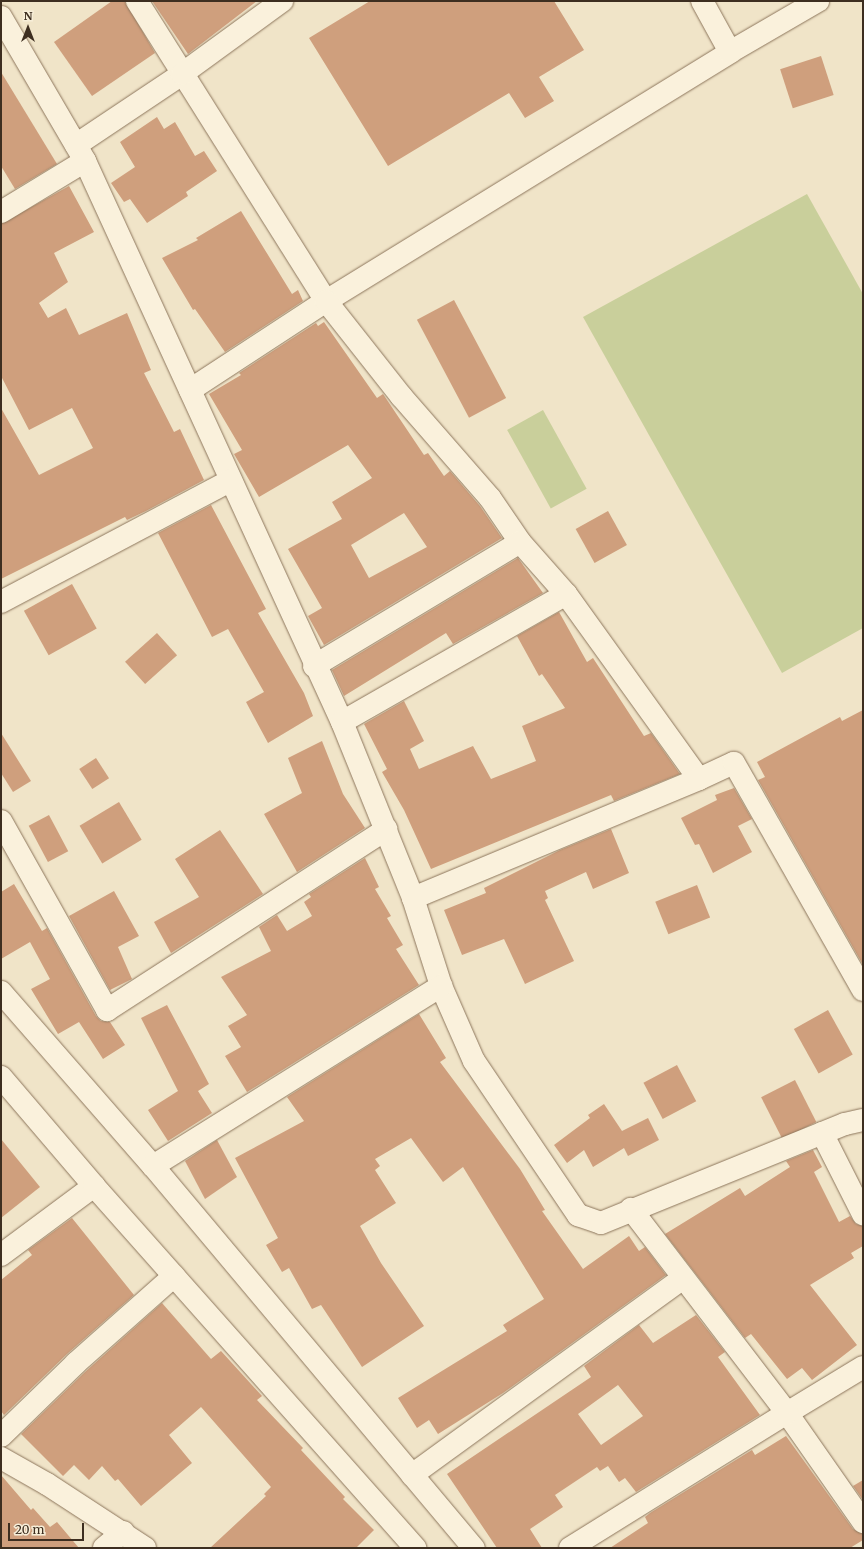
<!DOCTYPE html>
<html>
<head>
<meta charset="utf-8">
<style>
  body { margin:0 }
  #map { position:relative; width:864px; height:1549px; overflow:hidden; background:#f0e4c8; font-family:Merriweather,serif }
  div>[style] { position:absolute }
  .green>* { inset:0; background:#c9cf9b; transform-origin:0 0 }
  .building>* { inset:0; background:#cf9f7d; transform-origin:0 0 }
  .roads { filter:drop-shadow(0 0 1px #8d765c) drop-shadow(0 0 1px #8d765c) }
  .street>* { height:22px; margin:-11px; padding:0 11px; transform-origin:11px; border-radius:11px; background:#faf1dc }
  .secondary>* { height:22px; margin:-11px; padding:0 11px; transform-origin:11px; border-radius:11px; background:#faf1dc }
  span { translate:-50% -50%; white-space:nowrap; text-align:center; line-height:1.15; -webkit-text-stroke:3px #f7eed8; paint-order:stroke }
  .frame { position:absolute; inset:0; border:2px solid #3d2e20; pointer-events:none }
  .north { position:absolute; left:8px; top:8px; width:40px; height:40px; -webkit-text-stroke:3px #f7eed8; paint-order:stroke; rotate:0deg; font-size:11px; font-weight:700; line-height:16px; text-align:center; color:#3d2e20 }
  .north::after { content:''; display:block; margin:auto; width:14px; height:18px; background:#3d2e20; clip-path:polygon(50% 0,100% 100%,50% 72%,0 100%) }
  .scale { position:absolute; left:8px; top:1523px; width:76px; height:18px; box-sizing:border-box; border:2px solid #3d2e20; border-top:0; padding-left:5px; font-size:12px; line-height:14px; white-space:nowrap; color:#3d2e20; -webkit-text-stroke:3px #f7eed8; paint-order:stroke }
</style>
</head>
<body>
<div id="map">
  <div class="green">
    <i style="clip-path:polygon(807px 194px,863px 294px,863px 628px,782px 673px,583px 317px)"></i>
    <i style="left:543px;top:410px;width:90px;height:41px;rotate:61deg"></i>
  </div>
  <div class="building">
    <i style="clip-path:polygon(112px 1px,125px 1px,155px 53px,92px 96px,54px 42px)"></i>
    <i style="clip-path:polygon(152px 1px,257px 1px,188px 54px)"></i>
    <i style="clip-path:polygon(370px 1px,554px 1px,584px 50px,539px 77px,554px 101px,525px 118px,509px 93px,388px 166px,309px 38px)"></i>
    <i style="left:821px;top:56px;width:41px;height:43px;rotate:72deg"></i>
    <i style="clip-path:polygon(1px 72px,57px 164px,15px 189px,1px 166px)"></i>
    <i style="clip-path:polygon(157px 117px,164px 129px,175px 122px,195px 156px,204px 151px,217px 171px,186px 192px,188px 196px,147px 223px,130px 199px,124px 202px,111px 183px,135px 167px,120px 142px)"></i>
    <i style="clip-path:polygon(69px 186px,94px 232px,54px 253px,68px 282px,39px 303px,48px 318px,66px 308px,79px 335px,127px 313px,151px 370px,144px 373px,174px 432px,180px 429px,204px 480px,146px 511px,127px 520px,125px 517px,1px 579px,1px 408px,39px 475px,93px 448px,72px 408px,29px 430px,1px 376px,1px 224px)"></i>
    <i style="clip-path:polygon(241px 211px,292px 294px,298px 290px,303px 301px,225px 352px,195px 309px,193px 310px,162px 258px,198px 240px,196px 238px)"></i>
    <i style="left:454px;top:300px;width:111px;height:42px;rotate:62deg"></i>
    <i style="clip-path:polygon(evenodd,324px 322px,377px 398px,383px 394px,424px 455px,428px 453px,444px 476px,450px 471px,480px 506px,502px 538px,324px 645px,308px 616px,322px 608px,288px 549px,342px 519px,332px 502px,372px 478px,348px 445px,259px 497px,234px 454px,242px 450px,209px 394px,241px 375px,239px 373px,316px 323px,318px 326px,324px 322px,404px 513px,427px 547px,369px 578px,351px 545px,404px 513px)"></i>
    <i style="clip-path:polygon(211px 505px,266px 609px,258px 613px,304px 693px,313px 716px,268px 743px,246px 702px,264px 692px,228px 629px,212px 637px,158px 533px)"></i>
    <i style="left:608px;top:511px;width:39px;height:37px;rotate:61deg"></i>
    <i style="clip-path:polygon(518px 558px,543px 593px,453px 644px,446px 633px,344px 696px,332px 670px)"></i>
    <i style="left:72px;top:584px;width:51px;height:55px;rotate:61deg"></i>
    <i style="clip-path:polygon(559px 612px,587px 662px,593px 658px,644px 736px,651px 733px,680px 774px,614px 801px,611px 795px,431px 869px,404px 810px,382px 772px,387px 769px,364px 724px,404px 701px,424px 741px,410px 749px,419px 769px,473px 746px,491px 779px,536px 761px,522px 726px,565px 708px,542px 674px,539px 676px,517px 636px)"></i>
    <i style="left:157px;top:633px;width:30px;height:43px;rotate:48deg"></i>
    <i style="clip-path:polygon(863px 710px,863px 965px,758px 780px,765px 777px,757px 762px,840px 717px,842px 721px)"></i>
    <i style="clip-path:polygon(1px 733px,31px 781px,13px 792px,1px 773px)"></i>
    <i style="clip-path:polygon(322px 741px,343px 794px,365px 828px,297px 872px,264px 814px,302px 793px,288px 758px)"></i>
    <i style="left:96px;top:758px;width:24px;height:20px;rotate:57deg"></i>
    <i style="clip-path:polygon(734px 788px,752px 819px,738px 826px,752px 852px,713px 873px,699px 844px,695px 845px,681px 818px,717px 800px,715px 795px)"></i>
    <i style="left:119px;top:802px;width:44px;height:46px;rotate:59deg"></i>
    <i style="left:49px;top:815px;width:41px;height:23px;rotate:62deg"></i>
    <i style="clip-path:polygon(611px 829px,629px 873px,593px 889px,586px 872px,545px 891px,548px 898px,545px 900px,574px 961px,525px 984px,504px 939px,462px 955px,444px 910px,486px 893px,484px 888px,560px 850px)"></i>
    <i style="clip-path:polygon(220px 830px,263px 894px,171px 953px,154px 922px,199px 897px,175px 859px)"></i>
    <i style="clip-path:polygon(365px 858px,379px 887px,375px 889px,391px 916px,387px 918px,403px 945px,396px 949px,419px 985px,247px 1092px,225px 1056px,241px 1047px,228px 1026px,247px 1015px,221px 977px,271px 951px,259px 927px,277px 915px,287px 931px,312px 916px,304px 902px,311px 897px,309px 894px)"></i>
    <i style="clip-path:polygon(14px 884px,42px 931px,47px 928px,96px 1016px,101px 1021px,110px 1022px,125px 1045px,103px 1059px,79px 1022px,58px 1034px,31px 989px,50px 979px,30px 942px,1px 959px,1px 892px)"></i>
    <i style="left:697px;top:885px;width:35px;height:45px;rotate:68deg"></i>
    <i style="clip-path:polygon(114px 891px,139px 936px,118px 947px,132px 979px,110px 990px,69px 916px)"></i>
    <i style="clip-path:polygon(167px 1005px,209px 1084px,198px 1091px,212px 1113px,168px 1141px,148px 1110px,178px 1091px,141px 1018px)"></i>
    <i style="left:828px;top:1010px;width:51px;height:39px;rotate:61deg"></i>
    <i style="clip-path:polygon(419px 1014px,446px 1058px,440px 1062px,520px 1169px,545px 1210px,542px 1211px,583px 1269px,629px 1236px,639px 1251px,645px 1247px,666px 1275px,503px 1393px,438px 1434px,429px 1420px,417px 1428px,398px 1398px,507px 1331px,503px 1325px,544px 1299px,463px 1167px,443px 1182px,411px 1138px,375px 1159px,380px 1166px,375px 1170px,396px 1203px,360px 1226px,381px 1263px,424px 1326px,362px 1367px,321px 1305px,312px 1309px,289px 1268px,282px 1272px,266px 1245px,278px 1238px,235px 1158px,304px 1121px,287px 1097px)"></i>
    <i style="left:677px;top:1065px;width:41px;height:38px;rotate:62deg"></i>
    <i style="left:795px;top:1080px;width:47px;height:38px;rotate:63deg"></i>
    <i style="clip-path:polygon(604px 1104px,622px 1131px,648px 1118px,659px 1140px,628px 1156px,624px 1148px,593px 1167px,584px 1150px,567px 1163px,554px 1145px,590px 1118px,588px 1115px)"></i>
    <i style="clip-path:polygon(1px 1139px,40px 1187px,1px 1218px)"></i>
    <i style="clip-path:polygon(217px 1140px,237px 1177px,205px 1199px,185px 1161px)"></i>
    <i style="clip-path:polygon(813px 1150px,822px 1167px,814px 1172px,839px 1222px,850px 1216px,856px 1224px,863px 1226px,863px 1246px,851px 1253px,854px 1258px,810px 1285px,857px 1345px,812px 1380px,802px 1368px,787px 1379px,751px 1334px,745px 1338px,665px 1234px,740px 1188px,745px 1196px,790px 1167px,786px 1161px)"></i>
    <i style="clip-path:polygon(72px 1218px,134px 1295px,67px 1354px,4px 1415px,1px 1411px,1px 1280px,32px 1255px,28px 1250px)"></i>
    <i style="clip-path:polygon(162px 1303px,211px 1359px,221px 1351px,262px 1396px,257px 1400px,303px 1448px,301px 1450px,345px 1497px,343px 1499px,374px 1530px,356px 1548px,210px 1548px,266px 1496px,264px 1494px,271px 1487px,201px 1407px,169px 1435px,192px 1463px,141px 1506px,118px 1479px,115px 1481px,102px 1466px,89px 1480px,74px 1465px,63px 1476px,21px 1434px,85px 1372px)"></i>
    <i style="clip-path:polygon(evenodd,696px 1315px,725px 1352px,718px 1357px,760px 1415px,636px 1492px,625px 1478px,619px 1482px,608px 1466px,600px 1471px,597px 1467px,555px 1495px,563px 1507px,530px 1529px,542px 1548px,497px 1548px,447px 1474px,591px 1377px,584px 1366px,639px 1325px,653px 1343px,696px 1315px,618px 1385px,643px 1416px,601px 1445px,578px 1414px,618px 1385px)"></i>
    <i style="clip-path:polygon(786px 1436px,853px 1529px,863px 1534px,863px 1540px,850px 1548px,610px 1548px,648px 1523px,645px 1517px,650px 1513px,752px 1450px,755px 1455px)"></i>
    <i style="clip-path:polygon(1px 1475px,31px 1510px,33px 1508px,50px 1527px,57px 1522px,79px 1548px,1px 1548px)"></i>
    <i style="clip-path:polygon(863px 1480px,863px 1500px,853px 1486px)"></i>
  </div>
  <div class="roads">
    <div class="street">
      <i style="left:137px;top:1px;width:355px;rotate:57.8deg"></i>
      <i style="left:326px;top:301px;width:475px;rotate:-31.6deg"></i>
      <i style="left:730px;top:52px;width:102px;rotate:-30.1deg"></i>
      <i style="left:702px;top:1px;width:58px;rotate:61.2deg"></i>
      <i style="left:1px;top:17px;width:167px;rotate:59.7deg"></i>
      <i style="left:85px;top:161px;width:98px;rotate:148.7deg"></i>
      <i style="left:76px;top:145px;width:128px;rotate:-33.8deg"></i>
      <i style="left:182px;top:74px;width:124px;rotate:-36.1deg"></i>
      <i style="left:85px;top:161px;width:617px;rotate:65.39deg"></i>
      <i style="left:342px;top:722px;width:190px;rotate:68deg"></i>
      <i style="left:413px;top:898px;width:92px;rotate:72.3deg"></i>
      <i style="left:441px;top:986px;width:82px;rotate:66.3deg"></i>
      <i style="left:474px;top:1061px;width:186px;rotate:56deg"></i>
      <i style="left:578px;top:1215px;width:24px;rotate:19deg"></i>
      <i style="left:601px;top:1223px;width:263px;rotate:-22.1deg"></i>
      <i style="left:845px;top:1124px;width:18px;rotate:-13deg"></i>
      <i style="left:190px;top:390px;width:163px;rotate:-33.2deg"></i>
      <i style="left:326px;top:301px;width:121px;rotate:51.7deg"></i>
      <i style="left:401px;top:396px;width:135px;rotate:48.9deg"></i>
      <i style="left:490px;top:498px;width:53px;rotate:55.7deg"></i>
      <i style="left:520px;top:542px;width:69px;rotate:48.5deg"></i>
      <i style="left:566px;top:594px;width:228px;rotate:54.3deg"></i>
      <i style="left:699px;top:779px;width:310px;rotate:157.4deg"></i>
      <i style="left:1px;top:602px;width:260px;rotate:-27.9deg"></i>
      <i style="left:314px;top:666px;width:240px;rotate:-31deg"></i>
      <i style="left:342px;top:722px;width:258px;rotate:-29.7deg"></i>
      <i style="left:699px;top:779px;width:38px;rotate:-25deg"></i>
      <i style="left:734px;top:763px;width:261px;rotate:60.4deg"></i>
      <i style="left:1px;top:821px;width:217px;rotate:60.7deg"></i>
      <i style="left:107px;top:1010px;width:333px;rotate:-32.9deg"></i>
      <i style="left:822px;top:1133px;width:91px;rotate:63.2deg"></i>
      <i style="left:153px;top:1166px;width:340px;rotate:-32deg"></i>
      <i style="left:1px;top:1255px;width:116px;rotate:-36.6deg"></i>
      <i style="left:863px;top:1367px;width:89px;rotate:148.8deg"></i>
      <i style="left:787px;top:1413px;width:133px;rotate:55.1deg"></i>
      <i style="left:1px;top:1436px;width:105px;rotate:-44.2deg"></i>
      <i style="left:76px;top:1363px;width:131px;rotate:-41.6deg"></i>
      <i style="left:1px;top:1458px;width:53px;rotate:29.5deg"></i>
      <i style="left:47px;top:1484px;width:117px;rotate:33.1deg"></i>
      <i style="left:412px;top:1475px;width:335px;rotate:-36deg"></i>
      <i style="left:104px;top:1548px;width:25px;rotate:-40deg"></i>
      <i style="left:570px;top:1548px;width:256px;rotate:-31.9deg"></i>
      <i style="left:787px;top:1413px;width:257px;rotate:-127.4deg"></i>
    </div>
    <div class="secondary">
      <i style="left:1px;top:992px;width:231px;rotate:48.9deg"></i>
      <i style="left:153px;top:1166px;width:499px;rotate:50deg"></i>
      <i style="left:1px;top:1077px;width:143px;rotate:49.5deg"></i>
      <i style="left:94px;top:1186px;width:484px;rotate:48.4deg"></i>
    </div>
  </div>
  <div class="frame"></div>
  <div class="north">N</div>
  <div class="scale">20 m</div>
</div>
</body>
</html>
